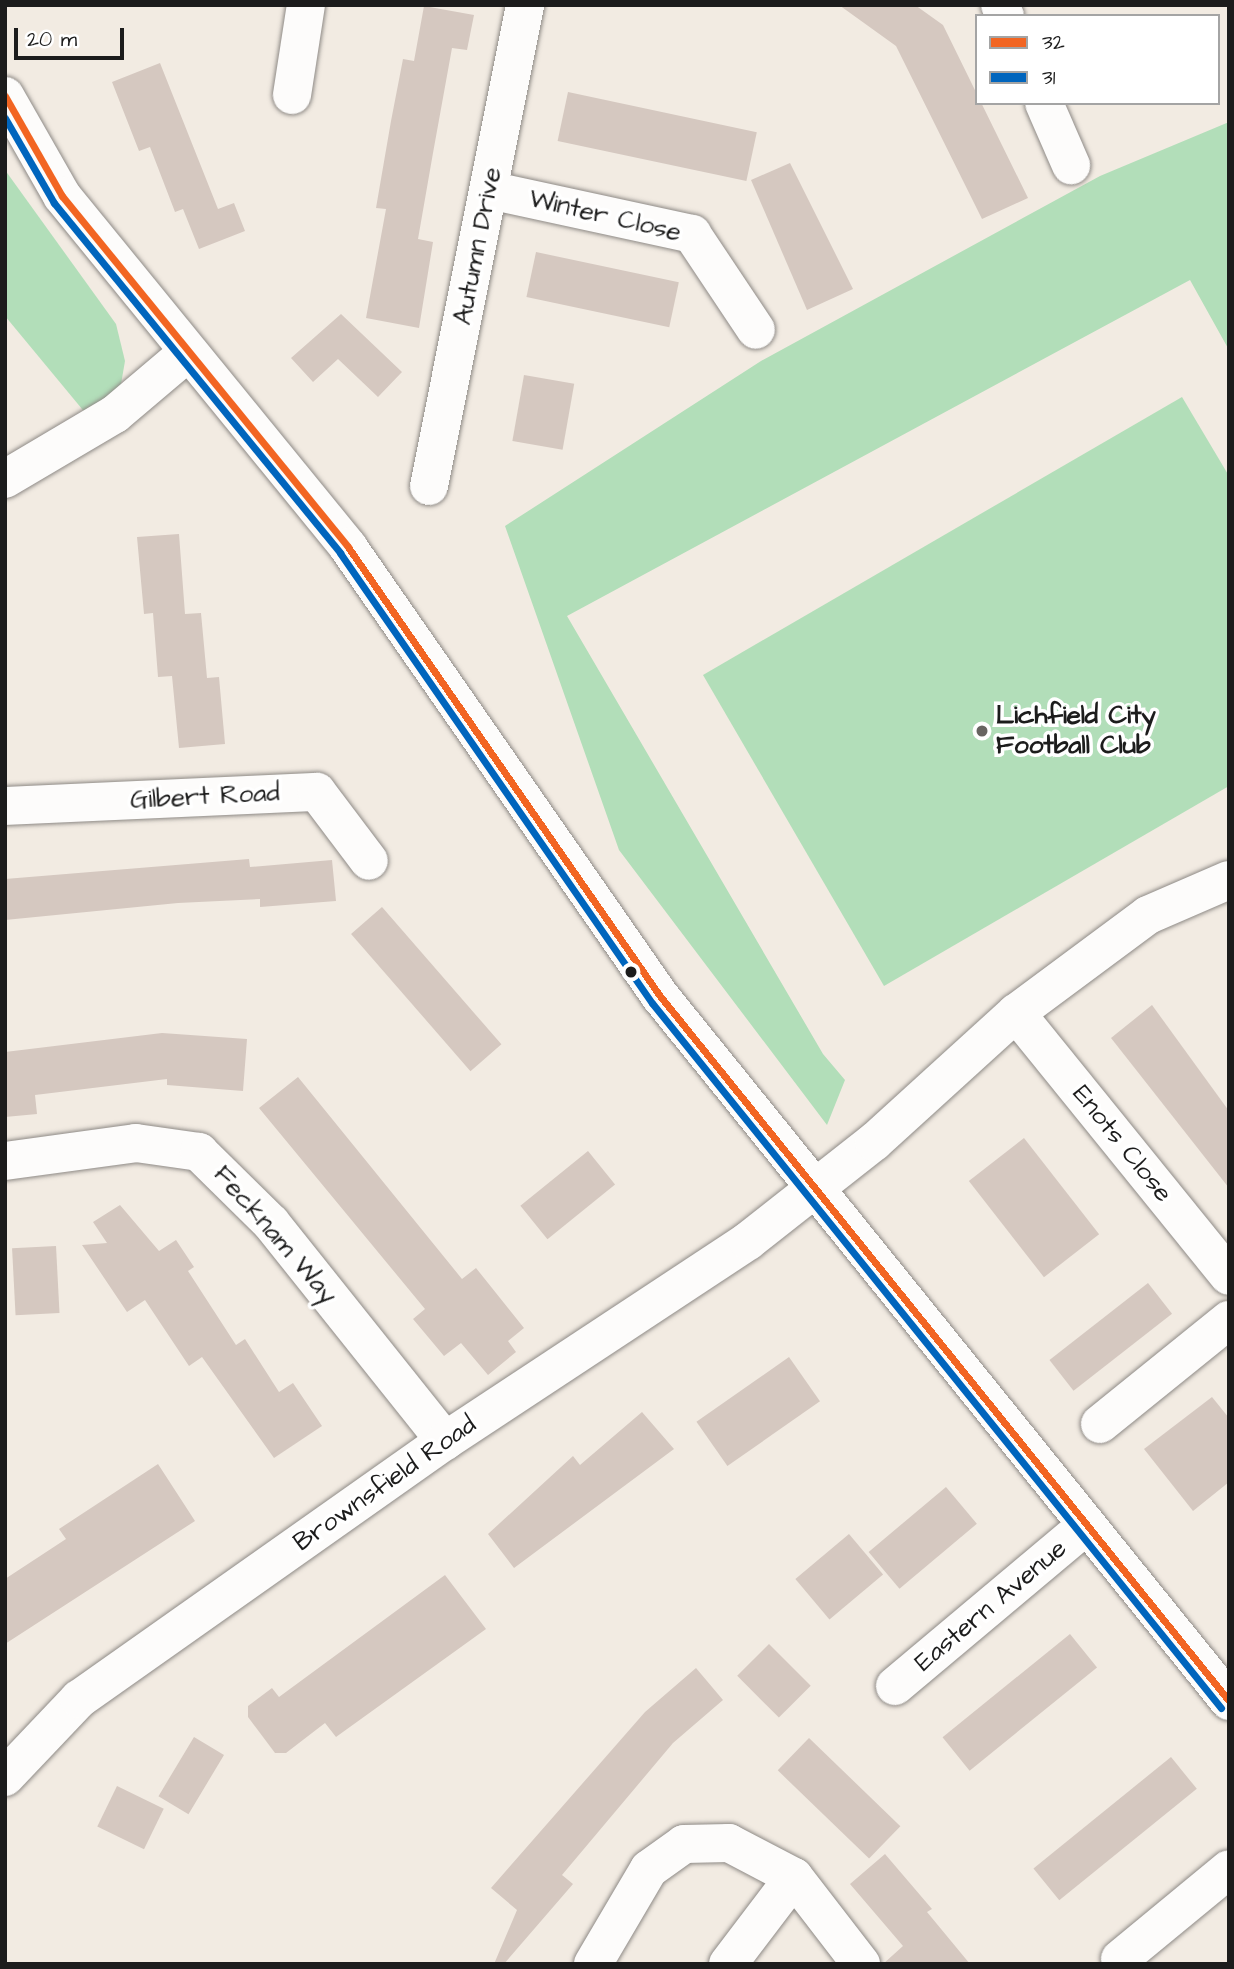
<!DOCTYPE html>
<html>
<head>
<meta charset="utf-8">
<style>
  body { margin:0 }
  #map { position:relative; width:1234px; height:1969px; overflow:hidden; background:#f2ebe2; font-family:"Architects Daughter",sans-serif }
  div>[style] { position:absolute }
  .green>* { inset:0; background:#b2deb9 }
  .building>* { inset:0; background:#d5c8c0; transform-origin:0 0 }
  .roads { filter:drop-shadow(0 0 2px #8e8a86) drop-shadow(0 0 2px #8e8a86) }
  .minor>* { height:38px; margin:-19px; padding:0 19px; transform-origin:19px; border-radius:19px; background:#fdfcfb }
  .highway>* { height:38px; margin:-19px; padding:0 19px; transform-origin:19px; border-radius:19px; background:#fdfcfb }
  .bus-1>* { height:7px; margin:-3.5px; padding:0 3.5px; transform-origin:3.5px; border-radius:3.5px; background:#f26522 }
  .bus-2>* { height:7px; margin:-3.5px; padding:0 3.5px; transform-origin:3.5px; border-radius:3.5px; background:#0065bd }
  .dots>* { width:19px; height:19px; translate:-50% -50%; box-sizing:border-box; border:4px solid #fff; border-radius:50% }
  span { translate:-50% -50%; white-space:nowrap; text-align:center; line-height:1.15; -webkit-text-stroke:7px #fff; paint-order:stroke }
  .street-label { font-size:26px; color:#1c1c1c }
  .poi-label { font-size:26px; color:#1c1c1c; font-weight:700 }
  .left { translate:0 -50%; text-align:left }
  .frame { position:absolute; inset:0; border:7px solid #1c1c1c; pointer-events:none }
  .legend { position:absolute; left:975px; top:14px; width:245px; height:91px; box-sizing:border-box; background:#fff; border:2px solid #a4a4a4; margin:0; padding:9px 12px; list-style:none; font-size:21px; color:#1c1c1c }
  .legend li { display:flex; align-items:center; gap:14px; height:35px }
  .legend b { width:35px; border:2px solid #a4a4a4 }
  .scale { position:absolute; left:14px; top:28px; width:110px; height:32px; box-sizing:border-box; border:4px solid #1c1c1c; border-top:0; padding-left:9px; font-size:21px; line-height:24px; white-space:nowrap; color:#1c1c1c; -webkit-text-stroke:5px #fff; paint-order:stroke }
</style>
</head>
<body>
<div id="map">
  <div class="green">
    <i style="clip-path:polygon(1229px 122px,1229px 350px,1190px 280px,567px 616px,823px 1054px,845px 1080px,827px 1125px,619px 850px,505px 526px,761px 361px,1100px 176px)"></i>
    <i style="clip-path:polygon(5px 170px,116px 324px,125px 361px,120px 390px,87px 415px,5px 316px)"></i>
    <i style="clip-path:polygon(1182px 397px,1229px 476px,1229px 786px,884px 986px,703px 675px)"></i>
  </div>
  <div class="building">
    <i style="clip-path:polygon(839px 5px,915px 5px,943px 25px,1028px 198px,982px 219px,896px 46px)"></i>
    <i style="clip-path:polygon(424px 6px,474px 15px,467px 50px,452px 48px,433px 153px,418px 239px,433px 242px,419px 328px,366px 318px,386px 209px,376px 208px,391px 121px,403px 59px,414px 61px)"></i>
    <i style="clip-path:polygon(160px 63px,218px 209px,234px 203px,245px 231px,199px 249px,183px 209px,175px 212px,150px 147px,139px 151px,112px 82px)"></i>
    <i style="left:568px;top:92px;width:193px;height:50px;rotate:12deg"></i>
    <i style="clip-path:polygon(790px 163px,853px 289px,807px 310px,751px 180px)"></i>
    <i style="left:536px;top:252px;width:146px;height:46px;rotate:12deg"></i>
    <i style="clip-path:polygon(341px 314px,402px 372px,378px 397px,338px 359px,313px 382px,291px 358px)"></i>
    <i style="left:524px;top:375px;width:51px;height:67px;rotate:10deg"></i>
    <i style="clip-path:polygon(179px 534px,185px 614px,201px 613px,207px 678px,219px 677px,225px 744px,179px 748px,172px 676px,158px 677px,153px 613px,144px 614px,137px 537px)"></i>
    <i style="clip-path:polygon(249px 859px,250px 867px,332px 860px,336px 901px,260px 907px,260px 899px,178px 903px,5px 920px,5px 879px)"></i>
    <i style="left:382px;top:907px;width:182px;height:41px;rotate:49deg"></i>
    <i style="clip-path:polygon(1152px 1005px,1229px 1111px,1229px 1188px,1111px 1038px)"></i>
    <i style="clip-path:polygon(162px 1033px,247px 1039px,243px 1091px,167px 1085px,167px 1079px,35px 1095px,37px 1114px,5px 1117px,5px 1052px)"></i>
    <i style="clip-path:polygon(298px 1077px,462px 1279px,476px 1268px,524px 1328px,508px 1341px,516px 1352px,488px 1375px,461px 1343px,444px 1356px,413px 1319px,425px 1309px,259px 1108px)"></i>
    <i style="left:1024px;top:1138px;width:122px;height:70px;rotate:52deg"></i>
    <i style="left:588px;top:1151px;width:43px;height:87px;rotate:51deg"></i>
    <i style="clip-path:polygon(120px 1205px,159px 1251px,176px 1240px,194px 1267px,188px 1271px,236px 1345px,245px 1339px,279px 1392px,293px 1383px,322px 1426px,274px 1458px,202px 1357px,189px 1366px,145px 1300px,127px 1312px,82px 1245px,107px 1243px,93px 1222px)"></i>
    <i style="left:56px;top:1246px;width:67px;height:44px;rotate:87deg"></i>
    <i style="left:1148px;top:1283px;width:39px;height:125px;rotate:52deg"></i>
    <i style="left:789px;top:1357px;width:54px;height:113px;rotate:55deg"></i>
    <i style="clip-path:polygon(1212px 1397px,1229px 1418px,1229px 1482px,1193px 1511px,1144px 1449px)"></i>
    <i style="clip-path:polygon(642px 1412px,674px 1449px,514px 1568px,488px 1534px,573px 1456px,580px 1465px)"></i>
    <i style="clip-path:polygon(158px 1464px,195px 1521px,5px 1644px,5px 1579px,66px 1539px,59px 1529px)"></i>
    <i style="left:946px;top:1487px;width:48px;height:101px;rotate:50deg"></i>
    <i style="left:849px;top:1534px;width:53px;height:70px;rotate:50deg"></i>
    <i style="clip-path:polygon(445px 1575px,486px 1629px,336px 1737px,325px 1723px,286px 1753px,275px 1753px,248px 1717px,248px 1706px,272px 1688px,279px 1697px)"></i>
    <i style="left:1070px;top:1634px;width:43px;height:164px;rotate:51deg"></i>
    <i style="left:769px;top:1644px;width:59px;height:45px;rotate:45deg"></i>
    <i style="clip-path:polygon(696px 1668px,723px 1700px,673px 1743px,562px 1875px,573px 1884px,504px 1964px,494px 1964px,517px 1910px,491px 1888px,645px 1712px)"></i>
    <i style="left:194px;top:1737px;width:35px;height:69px;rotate:31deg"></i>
    <i style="left:809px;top:1738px;width:127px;height:45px;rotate:44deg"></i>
    <i style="left:1171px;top:1757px;width:41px;height:177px;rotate:51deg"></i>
    <i style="left:117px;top:1786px;width:52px;height:45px;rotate:26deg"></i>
    <i style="clip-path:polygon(885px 1854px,932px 1909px,927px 1912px,970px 1964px,883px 1964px,903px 1946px,850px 1884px)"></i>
  </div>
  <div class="roads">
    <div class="minor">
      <i style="left:1000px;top:5px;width:12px;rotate:66deg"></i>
      <i style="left:292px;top:95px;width:91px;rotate:-81.2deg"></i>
      <i style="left:1044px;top:103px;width:68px;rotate:66.5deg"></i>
      <i style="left:489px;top:190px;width:208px;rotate:12.2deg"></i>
      <i style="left:692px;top:234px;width:115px;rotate:56.3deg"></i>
      <i style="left:5px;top:479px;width:128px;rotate:-30.6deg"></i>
      <i style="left:115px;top:414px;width:96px;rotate:-40.3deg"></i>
      <i style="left:429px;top:486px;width:490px;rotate:-78.7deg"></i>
      <i style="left:5px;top:806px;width:312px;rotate:-2.6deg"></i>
      <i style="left:317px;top:792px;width:86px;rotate:53deg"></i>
      <i style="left:1016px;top:1013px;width:338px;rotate:51deg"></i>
      <i style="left:5px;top:1161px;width:132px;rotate:-7.8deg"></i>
      <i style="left:136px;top:1143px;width:64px;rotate:8.1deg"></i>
      <i style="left:199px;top:1152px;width:101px;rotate:44.6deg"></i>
      <i style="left:271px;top:1223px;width:279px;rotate:51.4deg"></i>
      <i style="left:1100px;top:1424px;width:166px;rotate:-38.9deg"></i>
      <i style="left:895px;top:1686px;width:249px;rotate:-40deg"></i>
      <i style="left:5px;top:1777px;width:108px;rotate:-46.5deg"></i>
      <i style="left:79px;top:1699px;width:448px;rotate:-35.2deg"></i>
      <i style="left:445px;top:1441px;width:363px;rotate:-33.4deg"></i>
      <i style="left:748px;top:1241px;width:160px;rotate:-38.2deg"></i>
      <i style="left:874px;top:1142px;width:192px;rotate:-42.3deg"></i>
      <i style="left:1016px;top:1013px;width:164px;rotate:-36.6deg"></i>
      <i style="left:1148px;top:915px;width:88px;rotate:-23.4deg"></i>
      <i style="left:1120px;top:1959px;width:141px;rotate:-39.5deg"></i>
      <i style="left:593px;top:1964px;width:110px;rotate:-59.5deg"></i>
      <i style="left:649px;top:1869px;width:43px;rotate:-35.5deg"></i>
      <i style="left:684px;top:1844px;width:45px;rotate:-1.3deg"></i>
      <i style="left:729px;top:1843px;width:73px;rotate:27.6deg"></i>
      <i style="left:794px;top:1877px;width:110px;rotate:52.4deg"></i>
      <i style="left:728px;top:1964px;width:109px;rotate:-52.8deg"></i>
    </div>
    <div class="highway">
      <i style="left:5px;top:96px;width:115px;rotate:60.3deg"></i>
      <i style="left:62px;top:196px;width:453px;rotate:50.8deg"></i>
      <i style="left:348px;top:547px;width:547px;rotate:55.21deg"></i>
      <i style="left:660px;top:996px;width:906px;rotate:51.09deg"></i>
    </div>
  </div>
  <div class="bus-1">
    <i style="left:5px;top:96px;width:115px;rotate:60.3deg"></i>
    <i style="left:62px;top:196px;width:453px;rotate:50.8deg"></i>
    <i style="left:348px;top:547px;width:547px;rotate:55.21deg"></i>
    <i style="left:660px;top:996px;width:906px;rotate:51.09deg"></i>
  </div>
  <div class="bus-2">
    <i style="left:5px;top:118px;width:98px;rotate:60deg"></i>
    <i style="left:54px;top:203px;width:452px;rotate:50.7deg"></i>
    <i style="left:340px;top:553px;width:548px;rotate:55.27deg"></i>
    <i style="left:652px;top:1003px;width:906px;rotate:51.09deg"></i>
  </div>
  <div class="dots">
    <i style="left:982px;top:731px;background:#676461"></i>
    <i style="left:631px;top:972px;background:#1c1c1c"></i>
  </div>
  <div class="street-label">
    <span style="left:605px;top:216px;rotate:13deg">Winter Close</span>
    <span style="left:478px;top:246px;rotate:-79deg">Autumn Drive</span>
    <span style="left:205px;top:797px;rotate:-3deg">Gilbert Road</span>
    <span style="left:1122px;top:1144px;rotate:51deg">Enots Close</span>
    <span style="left:275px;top:1235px;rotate:49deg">Fecknam Way</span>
    <span style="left:385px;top:1484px;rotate:-35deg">Brownsfield Road</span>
    <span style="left:991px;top:1606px;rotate:-40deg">Eastern Avenue</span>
  </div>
  <div class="poi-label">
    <span class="left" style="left:996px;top:731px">Lichfield City<br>Football Club</span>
  </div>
  <div class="frame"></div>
  <ul class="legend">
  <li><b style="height:9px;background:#f26522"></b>32</li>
  <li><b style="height:9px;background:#0065bd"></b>31</li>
  </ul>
  <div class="scale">20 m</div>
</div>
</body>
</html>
